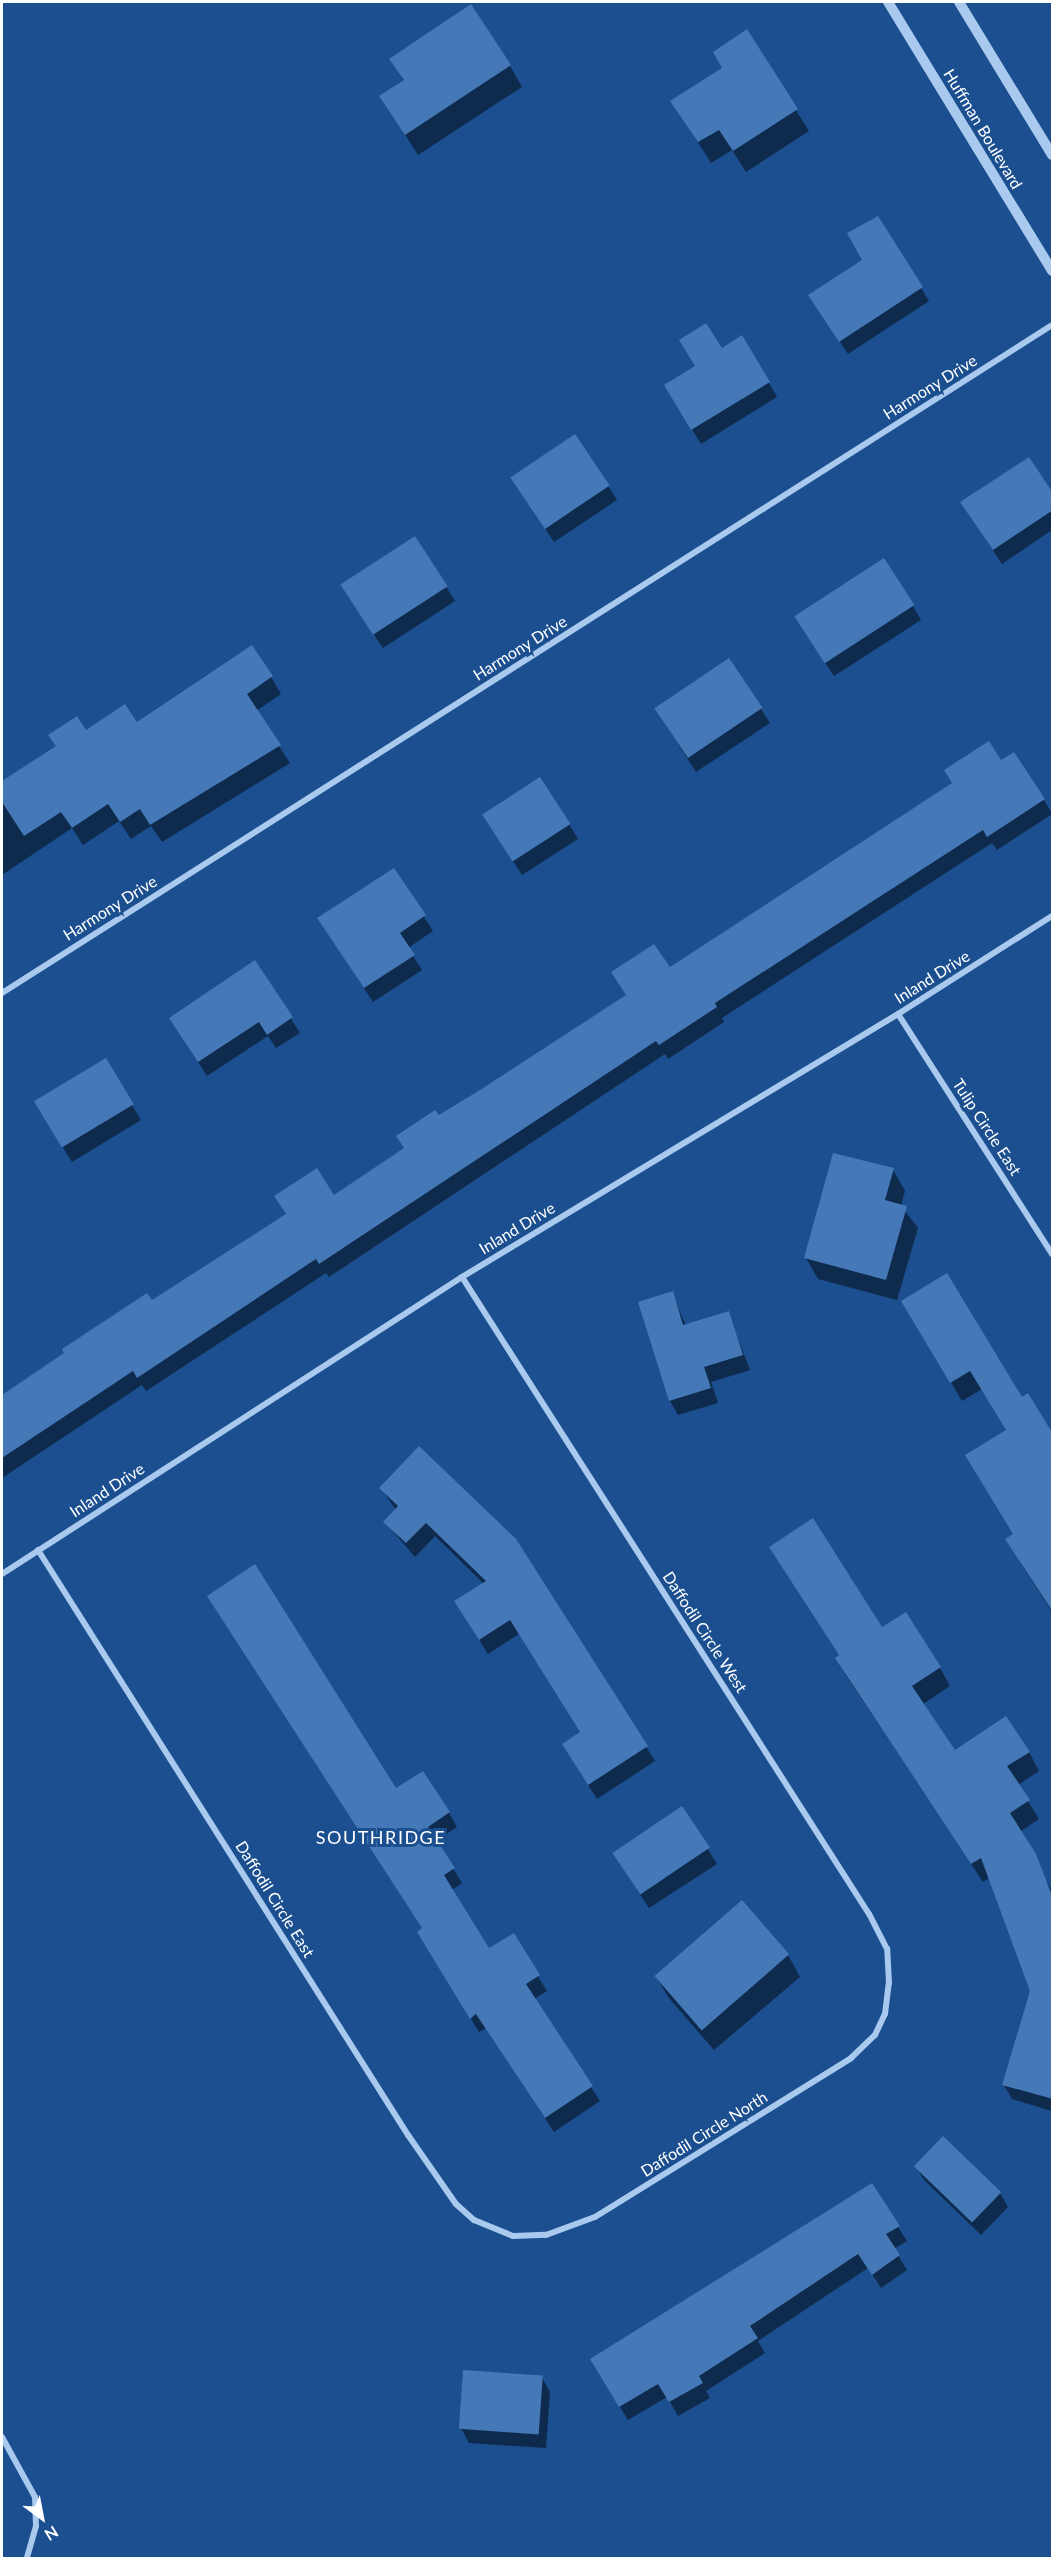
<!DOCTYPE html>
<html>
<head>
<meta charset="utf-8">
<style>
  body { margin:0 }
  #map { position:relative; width:1054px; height:2560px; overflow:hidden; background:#1b4f8f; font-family:Lato,sans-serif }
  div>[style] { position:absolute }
  .shadow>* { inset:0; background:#0007 }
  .building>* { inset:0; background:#4478b7; transform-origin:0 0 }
  .minor>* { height:6px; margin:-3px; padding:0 3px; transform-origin:3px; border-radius:3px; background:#a9c9ee }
  .tertiary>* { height:10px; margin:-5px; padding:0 5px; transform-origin:5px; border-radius:5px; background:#a9c9ee }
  span { translate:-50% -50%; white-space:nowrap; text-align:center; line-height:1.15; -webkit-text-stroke:6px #1b4f8f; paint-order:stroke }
  .street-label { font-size:16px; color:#fff }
  .neighbourhood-label { font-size:18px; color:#fff; letter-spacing:1.5px }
  .frame { position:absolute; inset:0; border:3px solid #fff; pointer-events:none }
  .north { position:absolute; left:12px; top:2488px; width:60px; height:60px; -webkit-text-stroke:4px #1b4f8f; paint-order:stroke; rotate:148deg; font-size:16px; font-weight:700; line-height:24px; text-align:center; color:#fff }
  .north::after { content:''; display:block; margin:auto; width:21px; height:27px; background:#fff; clip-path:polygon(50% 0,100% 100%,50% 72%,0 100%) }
</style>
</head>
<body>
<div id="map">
  <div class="shadow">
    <i style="clip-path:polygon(746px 31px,809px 131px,746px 172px,732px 150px,711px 163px,672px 101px,724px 68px)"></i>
    <i style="clip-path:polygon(391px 59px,510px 66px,522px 87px,418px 155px,381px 96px,404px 81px)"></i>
    <i style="clip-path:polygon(878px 218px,929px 301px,848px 354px,818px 309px,864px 261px)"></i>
    <i style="clip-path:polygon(721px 350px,769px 383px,777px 397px,701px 444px,674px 400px)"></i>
    <i style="clip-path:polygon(608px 485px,617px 500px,554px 542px,521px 492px)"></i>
    <i style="clip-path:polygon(1052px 496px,1052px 530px,1002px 564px,971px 517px)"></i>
    <i style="clip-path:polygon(415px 538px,455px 601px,383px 648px,350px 599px)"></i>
    <i style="clip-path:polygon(913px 606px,921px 620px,834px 676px,804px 631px)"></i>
    <i style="clip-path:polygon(729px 660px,770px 723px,696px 772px,664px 722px)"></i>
    <i style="clip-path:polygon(271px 677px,281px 694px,256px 711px,290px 763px,162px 842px,151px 826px,131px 839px,119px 821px,83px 845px,72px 828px,2px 875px,2px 783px,86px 732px,136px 724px)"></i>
    <i style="clip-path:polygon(1001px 763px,1044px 800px,1052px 814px,997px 850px,992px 843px,722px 1018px,724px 1022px,668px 1059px,665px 1054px,329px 1277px,326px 1273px,146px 1391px,142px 1385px,2px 1478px,2px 1398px,151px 1302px,334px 1197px,405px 1149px,438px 1117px)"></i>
    <i style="clip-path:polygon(569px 824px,578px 839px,522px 875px,492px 829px)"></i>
    <i style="clip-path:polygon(394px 870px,433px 931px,408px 948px,422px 970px,373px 1002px,328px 933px)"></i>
    <i style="clip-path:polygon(255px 962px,300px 1033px,276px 1048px,268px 1036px,207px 1076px,179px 1032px)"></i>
    <i style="clip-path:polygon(105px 1060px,141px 1120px,72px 1162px,44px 1117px)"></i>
    <i style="clip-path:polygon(893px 1170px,905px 1191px,901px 1206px,918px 1228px,897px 1300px,818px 1279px,806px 1258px)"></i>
    <i style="clip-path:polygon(672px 1293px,686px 1326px,728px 1313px,750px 1370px,711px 1382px,718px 1403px,678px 1415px,670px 1401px)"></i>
    <i style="clip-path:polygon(903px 1302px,1021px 1399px,1052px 1436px,1052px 1612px,1018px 1559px,1008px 1431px,982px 1389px,962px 1401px)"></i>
    <i style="clip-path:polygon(381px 1488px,514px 1540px,655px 1761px,597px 1799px,572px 1759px,581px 1733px,519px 1634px,488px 1654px,464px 1616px,484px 1584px,435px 1536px,415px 1557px,385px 1522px,396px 1510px)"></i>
    <i style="clip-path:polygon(771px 1548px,940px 1668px,950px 1686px,923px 1704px,955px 1752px,1029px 1752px,1039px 1771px,1018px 1785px,1039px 1819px,1020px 1832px,1052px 1891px,1052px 1984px,989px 1878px,983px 1882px,847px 1677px,837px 1659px,840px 1656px)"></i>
    <i style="clip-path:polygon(396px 1790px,449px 1813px,457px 1827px,436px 1841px,462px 1883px,452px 1890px,489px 1951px,513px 1935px,547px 1991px,534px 1999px,600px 2101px,554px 2132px,486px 2028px,479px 2032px,427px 1947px)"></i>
    <i style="clip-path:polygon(682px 1808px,717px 1864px,649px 1908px,622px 1867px)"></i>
    <i style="clip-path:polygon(788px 1955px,800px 1977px,714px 2050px,668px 1997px,656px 1976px)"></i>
    <i style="clip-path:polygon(1052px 2005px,1052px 2111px,1012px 2099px,1004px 2085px)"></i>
    <i style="clip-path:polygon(916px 2166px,1000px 2193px,1008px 2207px,981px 2235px,924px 2180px)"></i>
    <i style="clip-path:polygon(871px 2185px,907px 2241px,894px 2249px,907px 2270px,881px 2288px,868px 2268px,758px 2341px,765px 2353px,706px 2391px,710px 2398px,678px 2416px,667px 2397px,628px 2420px,592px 2360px)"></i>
    <i style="clip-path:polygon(542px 2378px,550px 2392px,546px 2448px,469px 2443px,461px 2428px)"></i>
  </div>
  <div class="building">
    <i style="clip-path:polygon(471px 4px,511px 65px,405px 135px,379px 96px,404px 80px,389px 59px)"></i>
    <i style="clip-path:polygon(747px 29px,798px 109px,733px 151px,719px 130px,698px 142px,670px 101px,722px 68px,713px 52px)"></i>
    <i style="clip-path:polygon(878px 216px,923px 287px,839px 342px,808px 295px,862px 260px,847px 233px)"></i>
    <i style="clip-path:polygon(706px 323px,722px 348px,742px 335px,770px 382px,691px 430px,664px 385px,695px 366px,679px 340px)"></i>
    <i style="left:575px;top:434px;width:62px;height:78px;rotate:56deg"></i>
    <i style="clip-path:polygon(1029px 457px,1053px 493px,1053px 510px,993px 550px,960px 502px)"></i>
    <i style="left:415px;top:536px;width:60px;height:89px;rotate:57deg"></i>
    <i style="left:884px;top:558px;width:56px;height:107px;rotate:57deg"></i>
    <i style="clip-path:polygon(252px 645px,273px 676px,247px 694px,281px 745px,150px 825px,140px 809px,120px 822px,108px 804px,72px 828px,61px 812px,24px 836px,2px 802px,2px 781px,56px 746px,48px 735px,77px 716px,86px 730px,125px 704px,137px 722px)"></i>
    <i style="left:729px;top:658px;width:60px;height:90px;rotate:56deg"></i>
    <i style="clip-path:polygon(989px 741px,1001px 760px,1014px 752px,1045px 799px,987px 837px,983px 830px,715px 1003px,717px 1007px,659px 1045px,656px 1041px,319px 1264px,316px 1259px,137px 1378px,133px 1371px,2px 1458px,2px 1395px,64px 1353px,62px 1349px,147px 1293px,152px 1300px,286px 1214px,274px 1196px,317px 1168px,334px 1195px,404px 1148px,396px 1136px,435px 1110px,439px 1115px,480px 1090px,626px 995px,611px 972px,654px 944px,670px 967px,952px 783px,944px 770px)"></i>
    <i style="left:540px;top:777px;width:56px;height:69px;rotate:57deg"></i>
    <i style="clip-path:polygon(394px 868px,426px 915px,400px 933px,415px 955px,364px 988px,317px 918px)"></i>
    <i style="clip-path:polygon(255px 960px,293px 1017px,267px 1035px,259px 1022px,198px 1062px,169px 1018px)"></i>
    <i style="left:106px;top:1058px;width:54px;height:84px;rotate:59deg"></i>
    <i style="clip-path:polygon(833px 1153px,894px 1168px,885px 1200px,907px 1206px,886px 1280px,804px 1258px)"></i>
    <i style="clip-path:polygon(947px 1273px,1022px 1397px,1028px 1393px,1053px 1434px,1053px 1612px,1005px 1539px,1013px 1534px,965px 1455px,1006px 1430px,970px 1371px,950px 1383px,901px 1301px)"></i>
    <i style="clip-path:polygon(673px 1291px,683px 1325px,729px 1311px,743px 1355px,704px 1367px,711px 1388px,669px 1401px,638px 1302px)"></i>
    <i style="clip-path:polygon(419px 1446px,516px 1539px,648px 1746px,588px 1785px,562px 1744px,580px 1732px,510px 1620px,479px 1640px,454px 1601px,486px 1581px,426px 1523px,406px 1543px,383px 1522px,398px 1506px,379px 1488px)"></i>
    <i style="clip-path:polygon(813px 1518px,882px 1627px,906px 1612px,941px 1667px,912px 1686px,955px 1750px,1006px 1716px,1030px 1752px,1007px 1766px,1030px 1800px,1010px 1813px,1036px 1854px,1053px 1898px,1053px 2099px,1002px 2085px,1030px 1991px,981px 1858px,971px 1864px,835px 1658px,839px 1655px,769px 1547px)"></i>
    <i style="clip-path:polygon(255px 1564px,396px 1788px,423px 1771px,450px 1812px,428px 1827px,455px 1868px,444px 1875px,489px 1948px,514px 1933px,540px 1975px,526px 1984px,593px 2086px,545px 2118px,476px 2014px,470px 2019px,417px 1932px,422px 1928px,207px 1596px)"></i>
    <i style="left:682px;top:1806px;width:50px;height:84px;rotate:56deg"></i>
    <i style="left:742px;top:1900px;width:72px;height:116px;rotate:49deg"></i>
    <i style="left:943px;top:2136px;width:81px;height:42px;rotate:44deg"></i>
    <i style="clip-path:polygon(872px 2183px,900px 2226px,886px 2234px,900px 2255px,872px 2275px,858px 2254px,750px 2326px,758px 2338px,699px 2376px,703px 2383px,669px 2402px,658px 2384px,619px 2407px,590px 2359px)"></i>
    <i style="left:463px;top:2370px;width:80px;height:59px;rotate:4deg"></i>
  </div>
  <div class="minor">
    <i style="left:2px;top:993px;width:1244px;rotate:-32.46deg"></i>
    <i style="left:898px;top:1014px;width:285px;rotate:57.3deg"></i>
    <i style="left:38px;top:1550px;width:692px;rotate:57.69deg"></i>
    <i style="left:408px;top:2135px;width:84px;rotate:55.2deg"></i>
    <i style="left:456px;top:2204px;width:24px;rotate:42deg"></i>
    <i style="left:474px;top:2220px;width:42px;rotate:22.3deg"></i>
    <i style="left:513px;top:2236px;width:33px;rotate:-2deg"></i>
    <i style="left:546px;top:2235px;width:52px;rotate:-20.2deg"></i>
    <i style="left:595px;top:2217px;width:301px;rotate:-31.8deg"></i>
    <i style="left:851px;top:2058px;width:33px;rotate:-44deg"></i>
    <i style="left:875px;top:2035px;width:23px;rotate:-65deg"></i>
    <i style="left:885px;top:2014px;width:31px;rotate:-83deg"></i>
    <i style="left:889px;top:1983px;width:34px;rotate:-93deg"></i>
    <i style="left:887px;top:1949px;width:39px;rotate:-117deg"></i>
    <i style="left:869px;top:1914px;width:756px;rotate:-122.58deg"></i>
    <i style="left:2px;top:1574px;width:548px;rotate:-32.85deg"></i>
    <i style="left:462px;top:1277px;width:509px;rotate:-31.1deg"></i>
    <i style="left:898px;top:1014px;width:183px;rotate:-32.5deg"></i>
    <i style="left:2px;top:2437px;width:68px;rotate:61.2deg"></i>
    <i style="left:35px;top:2497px;width:29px;rotate:88deg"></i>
    <i style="left:36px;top:2526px;width:33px;rotate:106deg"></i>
  </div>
  <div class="tertiary">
    <i style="left:888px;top:2px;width:315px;rotate:58.6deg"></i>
    <i style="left:959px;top:2px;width:179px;rotate:58.7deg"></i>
  </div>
  <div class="street-label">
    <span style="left:983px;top:129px;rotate:59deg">Huffman Boulevard</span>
    <span style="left:930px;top:387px;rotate:-32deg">Harmony Drive</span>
    <span style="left:520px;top:648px;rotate:-32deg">Harmony Drive</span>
    <span style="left:110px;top:908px;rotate:-32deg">Harmony Drive</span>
    <span style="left:932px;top:977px;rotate:-32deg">Inland Drive</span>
    <span style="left:987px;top:1127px;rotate:57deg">Tulip Circle East</span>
    <span style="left:517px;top:1228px;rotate:-31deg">Inland Drive</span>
    <span style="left:107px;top:1490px;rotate:-33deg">Inland Drive</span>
    <span style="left:705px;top:1632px;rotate:57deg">Daffodil Circle West</span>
    <span style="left:275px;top:1899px;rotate:58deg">Daffodil Circle East</span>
    <span style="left:704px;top:2134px;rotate:-32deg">Daffodil Circle North</span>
  </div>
  <div class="neighbourhood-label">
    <span style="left:381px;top:1837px">SOUTHRIDGE</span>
  </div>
  <div class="frame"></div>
  <div class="north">N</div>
</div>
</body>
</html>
